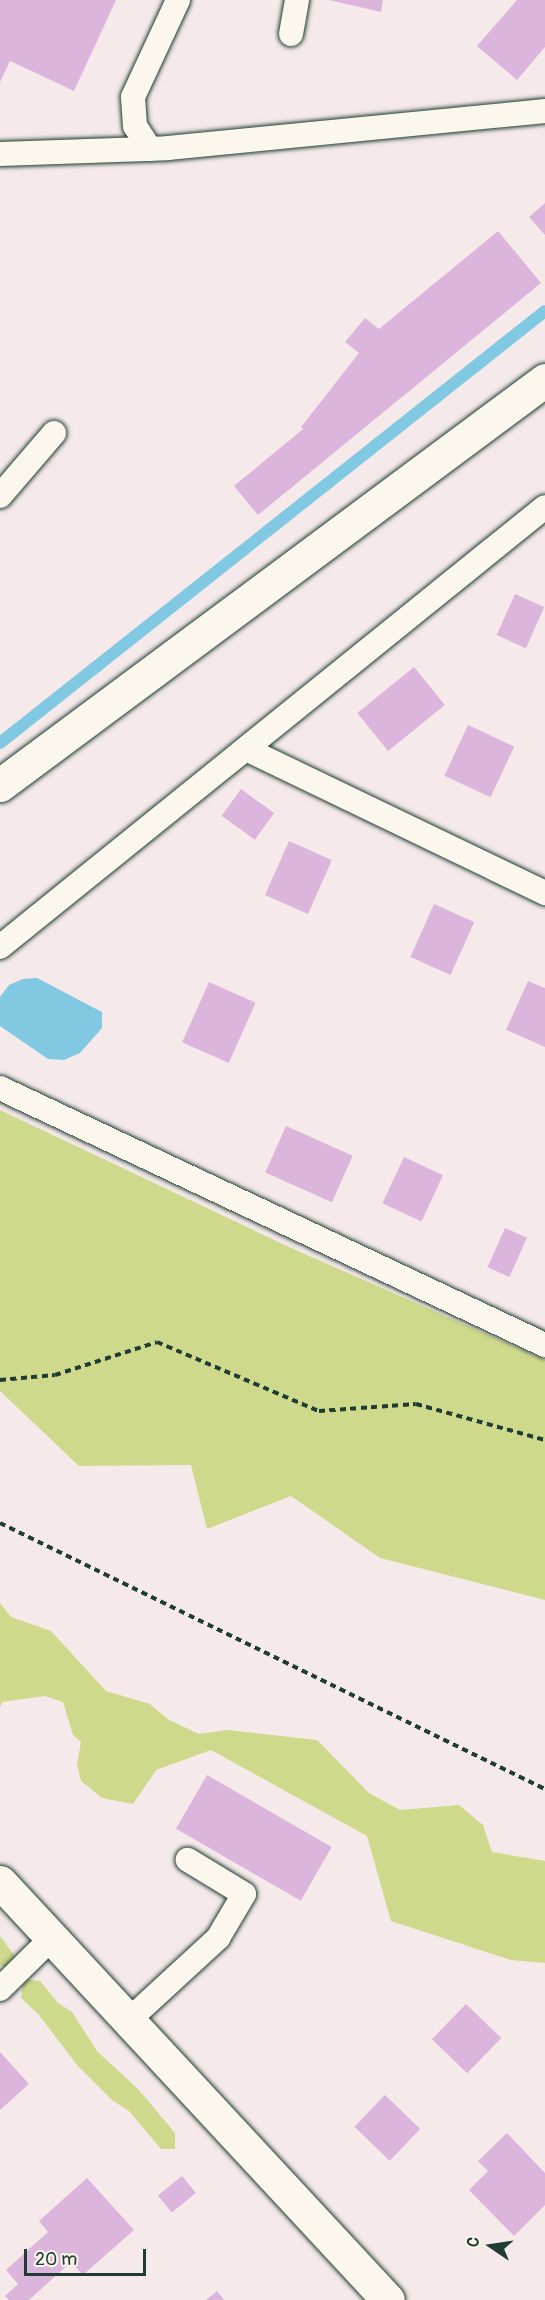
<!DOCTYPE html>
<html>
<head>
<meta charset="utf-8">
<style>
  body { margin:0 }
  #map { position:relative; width:545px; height:2300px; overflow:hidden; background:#f5eae9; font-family:Pangolin,sans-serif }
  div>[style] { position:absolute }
  .green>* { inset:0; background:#ced98c }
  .water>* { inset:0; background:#81c8e2 }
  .stream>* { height:12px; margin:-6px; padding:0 6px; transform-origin:6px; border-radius:6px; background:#81c8e2 }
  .building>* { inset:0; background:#dcb5dd; transform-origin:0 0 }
  .path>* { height:4px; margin-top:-2px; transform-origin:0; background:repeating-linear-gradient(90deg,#1f3d34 0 6px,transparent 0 10.5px) }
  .roads { filter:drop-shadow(0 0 2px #1f3d34) drop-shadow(0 0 2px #1f3d34) }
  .lane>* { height:24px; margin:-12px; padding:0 12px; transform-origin:12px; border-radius:12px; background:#fbf7ec }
  .secondary>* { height:33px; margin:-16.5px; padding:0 16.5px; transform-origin:16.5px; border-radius:16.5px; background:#fbf7ec }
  span { translate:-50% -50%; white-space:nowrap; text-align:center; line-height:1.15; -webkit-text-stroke:4.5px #fbf7ec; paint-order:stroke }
  .north { position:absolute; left:461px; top:2216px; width:60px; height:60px; -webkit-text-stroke:4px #fbf7ec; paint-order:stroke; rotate:283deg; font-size:16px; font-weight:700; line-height:24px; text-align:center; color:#1f3d34 }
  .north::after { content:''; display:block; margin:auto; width:21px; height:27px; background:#1f3d34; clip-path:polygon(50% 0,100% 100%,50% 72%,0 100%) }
  .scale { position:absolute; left:24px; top:2249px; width:122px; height:27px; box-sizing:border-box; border:3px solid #1f3d34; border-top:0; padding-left:8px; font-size:18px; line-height:21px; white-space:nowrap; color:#1f3d34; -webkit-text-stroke:4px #fbf7ec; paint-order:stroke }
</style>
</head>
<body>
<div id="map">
  <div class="green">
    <i style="clip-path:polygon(0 1110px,289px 1247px,545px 1360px,545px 1600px,380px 1558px,291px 1496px,207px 1529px,191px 1465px,79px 1466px,0 1391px)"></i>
    <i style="clip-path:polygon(0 1603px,11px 1617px,51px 1631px,106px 1691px,150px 1704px,169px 1720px,199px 1734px,228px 1730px,317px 1740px,369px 1793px,400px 1810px,459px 1805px,483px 1825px,492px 1852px,545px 1861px,545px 1963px,511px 1960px,391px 1921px,367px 1836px,211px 1750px,156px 1770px,133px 1804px,102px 1798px,81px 1781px,77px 1764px,81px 1742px,73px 1735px,63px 1702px,45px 1696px,2px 1702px,0 1708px)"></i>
    <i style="clip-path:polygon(0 1936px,15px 1956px,6px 1967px,0 1965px)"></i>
    <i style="clip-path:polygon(23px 1979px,40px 1981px,58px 2003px,72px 2012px,97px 2051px,139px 2090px,175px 2133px,175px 2149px,161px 2149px,129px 2111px,112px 2100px,77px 2065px,39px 2015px,21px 1998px)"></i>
  </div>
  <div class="water">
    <i style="clip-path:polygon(37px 978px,102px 1012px,102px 1028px,80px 1053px,64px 1060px,48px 1059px,0 1026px,0 997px,9px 985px,23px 979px)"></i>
  </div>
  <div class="stream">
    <i style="left:0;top:743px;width:695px;rotate:-38.4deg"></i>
  </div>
  <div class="building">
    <i style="clip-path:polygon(0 0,116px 0,74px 91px,10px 61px,0 82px)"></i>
    <i style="clip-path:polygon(329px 0,383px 0,381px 12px)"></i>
    <i style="clip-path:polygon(517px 0,545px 0,545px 47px,517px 80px,477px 46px)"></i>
    <i style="clip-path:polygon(545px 203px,545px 235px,529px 217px)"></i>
    <i style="clip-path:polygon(498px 231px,541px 283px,258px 515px,234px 486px,303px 429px,301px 427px,359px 353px,345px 342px,365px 318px,379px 329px)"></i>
    <i style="left:515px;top:594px;width:32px;height:45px;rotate:24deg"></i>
    <i style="left:414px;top:667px;width:49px;height:73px;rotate:51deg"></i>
    <i style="left:468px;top:725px;width:51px;height:56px;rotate:25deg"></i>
    <i style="left:241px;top:789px;width:41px;height:33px;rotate:36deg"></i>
    <i style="left:289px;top:841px;width:47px;height:59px;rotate:24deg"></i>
    <i style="left:434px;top:904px;width:44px;height:58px;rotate:24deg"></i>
    <i style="clip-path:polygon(528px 981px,545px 988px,545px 1047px,506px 1030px)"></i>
    <i style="left:209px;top:982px;width:51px;height:66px;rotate:24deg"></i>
    <i style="left:286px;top:1126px;width:73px;height:51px;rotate:24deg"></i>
    <i style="left:404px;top:1157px;width:43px;height:51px;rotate:25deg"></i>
    <i style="left:505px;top:1228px;width:24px;height:43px;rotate:24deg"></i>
    <i style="left:207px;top:1775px;width:144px;height:62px;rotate:30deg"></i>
    <i style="left:466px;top:2004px;width:49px;height:49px;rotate:44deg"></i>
    <i style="clip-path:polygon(0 2052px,29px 2084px,0 2110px)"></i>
    <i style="left:385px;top:2095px;width:49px;height:44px;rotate:44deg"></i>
    <i style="clip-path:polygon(507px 2133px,545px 2173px,545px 2205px,514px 2236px,469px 2190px,488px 2171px,478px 2161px)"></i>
    <i style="left:182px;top:2176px;width:22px;height:31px;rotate:51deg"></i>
    <i style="clip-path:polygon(87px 2178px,134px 2230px,83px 2275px,71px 2262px,29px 2300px,9px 2300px,5px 2296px,18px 2284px,6px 2270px,48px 2232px,39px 2221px)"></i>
    <i style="clip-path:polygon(217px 2291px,224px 2300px,206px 2300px)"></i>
  </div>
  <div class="path">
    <i style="left:0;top:1380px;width:55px;rotate:-5.2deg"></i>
    <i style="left:55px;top:1375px;width:107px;rotate:-17.9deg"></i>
    <i style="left:157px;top:1342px;width:176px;rotate:23.1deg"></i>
    <i style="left:319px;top:1411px;width:97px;rotate:-4.1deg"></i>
    <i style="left:416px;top:1404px;width:134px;rotate:15.6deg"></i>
    <i style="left:0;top:1523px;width:606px;rotate:26.02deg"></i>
  </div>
  <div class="roads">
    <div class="lane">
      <i style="left:291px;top:34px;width:35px;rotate:-80deg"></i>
      <i style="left:150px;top:149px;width:27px;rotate:-123deg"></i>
      <i style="left:135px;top:126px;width:29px;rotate:-94deg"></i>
      <i style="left:133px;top:97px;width:107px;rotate:-65.1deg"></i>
      <i style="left:0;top:154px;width:168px;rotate:-2deg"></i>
      <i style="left:168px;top:148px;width:379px;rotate:-5.6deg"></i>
      <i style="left:0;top:496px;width:83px;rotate:-49.4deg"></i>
      <i style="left:248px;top:750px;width:330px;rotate:25.7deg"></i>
      <i style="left:0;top:947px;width:700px;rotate:-38.92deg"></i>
      <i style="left:0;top:1088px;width:603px;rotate:25.25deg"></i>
      <i style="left:0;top:1989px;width:74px;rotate:-44.5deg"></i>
      <i style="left:130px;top:2019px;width:120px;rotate:-42.6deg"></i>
      <i style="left:218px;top:1938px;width:51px;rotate:-59.4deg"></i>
      <i style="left:244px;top:1894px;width:66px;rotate:-148.7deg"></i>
    </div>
    <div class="secondary">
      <i style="left:0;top:785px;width:679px;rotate:-36.62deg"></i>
      <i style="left:0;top:1882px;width:570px;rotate:47.13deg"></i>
    </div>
  </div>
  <div class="north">С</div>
  <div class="scale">20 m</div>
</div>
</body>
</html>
